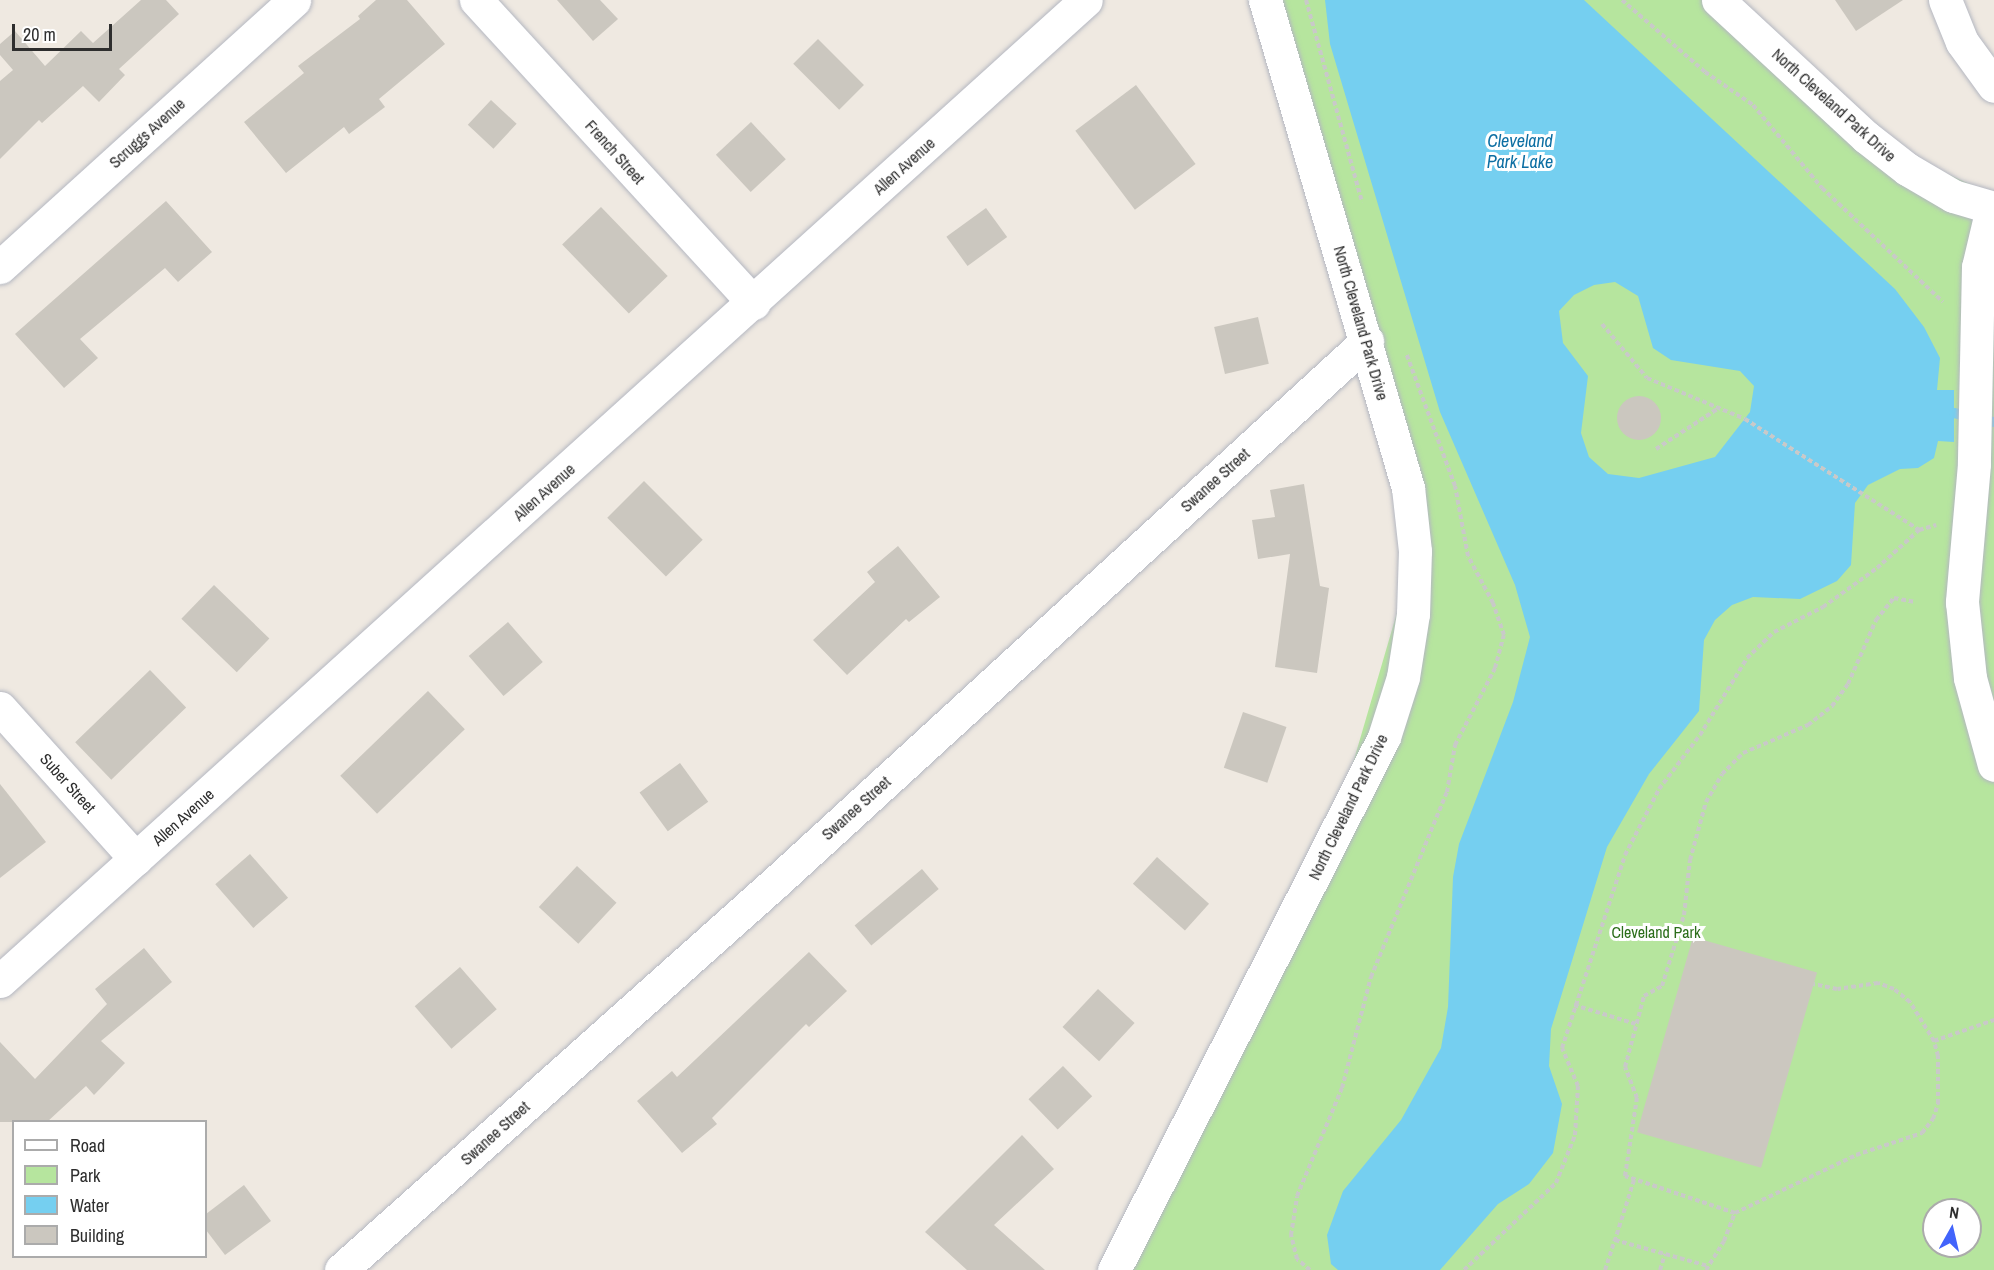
<!DOCTYPE html>
<html>
<head>
<meta charset="utf-8">
<style>
  body { margin:0 }
  #map { position:relative; width:1994px; height:1270px; overflow:hidden; background:#efe9e1; font-family:"Archivo Narrow",sans-serif }
  div>[style] { position:absolute }
  .green>* { inset:0; background:#b6e59e }
  .water>* { inset:0; background:#75cff0 }
  .stream>* { height:10px; margin:-5px; padding:0 5px; transform-origin:5px; border-radius:5px; background:#75cff0 }
  .building>* { inset:0; background:#cbc7bf; transform-origin:0 0 }
  .round { border-radius:50% }
  .path>* { height:4px; margin-top:-2px; transform-origin:0; background:repeating-linear-gradient(90deg,#c9c9c9 0 4.5px,transparent 0 7.5px) }
  .roads { filter:drop-shadow(0 0 2px #b4b7c1) drop-shadow(0 0 2px #b4b7c1) }
  .minor>* { height:33px; margin:-16.5px; padding:0 16.5px; transform-origin:16.5px; border-radius:16.5px; background:#fff }
  span { translate:-50% -50%; white-space:nowrap; text-align:center; line-height:1.15; -webkit-text-stroke:6px #fff; paint-order:stroke }
  .street-label { font-size:16px; color:#2e2e2e }
  .park-label { font-size:16px; color:#2c6e1b }
  .water-label { font-size:18px; color:#0d6fa3; font-style:italic }
  .legend { position:absolute; left:12px; top:1120px; width:195px; height:138px; box-sizing:border-box; background:#fff; border:2px solid #ababab; margin:0; padding:8px 10px; list-style:none; font-size:18px; color:#2e2e2e }
  .legend li { display:flex; align-items:center; gap:12px; height:30px }
  .legend b { width:30px; border:2px solid #ababab }
  .north { position:absolute; left:1922px; top:1198px; width:60px; height:60px; box-sizing:border-box; background:#fff; border:2px solid #ababab; border-radius:50%; rotate:8deg; font-size:16px; font-weight:700; line-height:24px; text-align:center; color:#2e2e2e }
  .north::after { content:''; display:block; margin:auto; width:21px; height:27px; background:#4264fb; clip-path:polygon(50% 0,100% 100%,50% 72%,0 100%) }
  .scale { position:absolute; left:12px; top:24px; width:100px; height:27px; box-sizing:border-box; border:3px solid #2e2e2e; border-top:0; padding-left:8px; font-size:18px; line-height:21px; white-space:nowrap; color:#2e2e2e; -webkit-text-stroke:4px #fff; paint-order:stroke }
</style>
</head>
<body>
<div id="map">
  <div class="green">
    <i style="clip-path:polygon(evenodd,1264px 0,1715px 0,1866px 137px,1994px 195px,1994px 1270px,1127px 1270px,1327px 852px,1415px 551px,1264px 0,1934px 1210px,1970px 1210px,1970px 1246px,1934px 1246px,1934px 1210px)"></i>
  </div>
  <div class="water">
    <i style="clip-path:polygon(evenodd,1325px 0,1584px 0,1895px 289px,1924px 327px,1940px 358px,1937px 390px,1954px 390px,1954px 442px,1938px 441px,1934px 458px,1918px 468px,1900px 469px,1868px 485px,1855px 503px,1851px 565px,1837px 581px,1800px 599px,1753px 597px,1732px 605px,1715px 620px,1704px 640px,1699px 711px,1649px 774px,1607px 847px,1551px 1029px,1549px 1066px,1562px 1104px,1553px 1153px,1529px 1184px,1498px 1204px,1440px 1270px,1338px 1270px,1331px 1264px,1327px 1235px,1343px 1191px,1401px 1120px,1441px 1048px,1448px 1007px,1453px 877px,1459px 844px,1513px 702px,1530px 637px,1515px 585px,1440px 412px,1330px 44px,1325px 0,1615px 282px,1638px 296px,1653px 348px,1671px 360px,1740px 371px,1754px 386px,1750px 412px,1715px 457px,1639px 478px,1608px 474px,1589px 457px,1581px 433px,1588px 376px,1563px 343px,1559px 311px,1574px 295px,1594px 285px,1615px 282px)"></i>
  </div>
  <div class="stream">
    <i style="left:1954px;top:413px;width:41px;rotate:12.7deg"></i>
  </div>
  <div class="building">
    <i style="clip-path:polygon(141px 0,166px 0,179px 14px,119px 69px,125px 75px,99px 102px,83px 86px,42px 123px,39px 120px,0 159px,0 81px,13px 70px,0 55px,0 44px,15px 31px,45px 66px,81px 31px,93px 43px)"></i>
    <i style="clip-path:polygon(376px 0,407px 0,445px 44px,379px 99px,385px 107px,349px 134px,344px 127px,286px 173px,244px 122px,304px 73px,298px 66px,360px 19px,358px 16px)"></i>
    <i style="clip-path:polygon(557px 0,600px 0,618px 19px,593px 41px)"></i>
    <i style="clip-path:polygon(1835px 0,1903px 0,1856px 31px)"></i>
    <i style="left:818px;top:39px;width:65px;height:35px;rotate:45deg"></i>
    <i style="left:1136px;top:85px;width:99px;height:76px;rotate:53deg"></i>
    <i style="left:491px;top:100px;width:35px;height:34px;rotate:43deg"></i>
    <i style="left:751px;top:122px;width:51px;height:48px;rotate:47deg"></i>
    <i style="clip-path:polygon(166px 201px,212px 252px,178px 282px,165px 268px,80px 339px,98px 358px,64px 388px,15px 334px)"></i>
    <i style="left:601px;top:207px;width:96px;height:54px;rotate:46deg"></i>
    <i style="left:986px;top:208px;width:36px;height:49px;rotate:54deg"></i>
    <i style="left:1258px;top:317px;width:48px;height:45px;rotate:77deg"></i>
    <i class="round" style="left:1617px;top:396px;width:44px;height:44px"></i>
    <i style="left:644px;top:481px;width:83px;height:52px;rotate:45deg"></i>
    <i style="clip-path:polygon(1304px 484px,1320px 586px,1329px 588px,1317px 673px,1275px 667px,1290px 554px,1258px 559px,1252px 520px,1275px 517px,1270px 490px)"></i>
    <i style="clip-path:polygon(898px 546px,940px 597px,909px 622px,906px 619px,847px 675px,813px 640px,875px 582px,867px 572px)"></i>
    <i style="left:214px;top:585px;width:77px;height:47px;rotate:44deg"></i>
    <i style="left:508px;top:622px;width:53px;height:52px;rotate:49deg"></i>
    <i style="left:150px;top:670px;width:52px;height:104px;rotate:46deg"></i>
    <i style="left:428px;top:691px;width:53px;height:122px;rotate:46deg"></i>
    <i style="left:1243px;top:712px;width:46px;height:59px;rotate:19deg"></i>
    <i style="left:680px;top:763px;width:48px;height:50px;rotate:54deg"></i>
    <i style="clip-path:polygon(0 784px,46px 842px,0 878px)"></i>
    <i style="left:250px;top:854px;width:58px;height:46px;rotate:49deg"></i>
    <i style="left:1157px;top:857px;width:70px;height:36px;rotate:42deg"></i>
    <i style="left:577px;top:866px;width:54px;height:56px;rotate:43deg"></i>
    <i style="left:922px;top:869px;width:26px;height:88px;rotate:50deg"></i>
    <i style="left:1693px;top:937px;width:129px;height:203px;rotate:16deg"></i>
    <i style="clip-path:polygon(144px 948px,172px 982px,101px 1041px,125px 1063px,94px 1095px,86px 1086px,47px 1122px,0 1122px,0 1042px,35px 1079px,107px 1004px,95px 989px)"></i>
    <i style="clip-path:polygon(809px 952px,847px 991px,809px 1027px,806px 1024px,712px 1118px,717px 1124px,682px 1153px,637px 1101px,672px 1071px,677px 1077px)"></i>
    <i style="left:460px;top:967px;width:56px;height:60px;rotate:49deg"></i>
    <i style="left:1098px;top:989px;width:50px;height:52px;rotate:43deg"></i>
    <i style="left:1063px;top:1066px;width:42px;height:48px;rotate:46deg"></i>
    <i style="clip-path:polygon(1022px 1135px,1054px 1169px,994px 1225px,1045px 1270px,967px 1270px,925px 1232px)"></i>
    <i style="clip-path:polygon(244px 1185px,271px 1221px,225px 1255px,206px 1230px,206px 1214px)"></i>
  </div>
  <div class="path">
    <i style="left:1306px;top:0;width:210px;rotate:74.5deg"></i>
    <i style="left:1622px;top:0;width:110px;rotate:40.9deg"></i>
    <i style="left:1705px;top:72px;width:58px;rotate:34.5deg"></i>
    <i style="left:1753px;top:105px;width:108px;rotate:50.3deg"></i>
    <i style="left:1822px;top:188px;width:166px;rotate:43.3deg"></i>
    <i style="left:1602px;top:324px;width:70px;rotate:50.2deg"></i>
    <i style="left:1647px;top:378px;width:106px;rotate:22.7deg"></i>
    <i style="left:1745px;top:419px;width:206px;rotate:32.5deg"></i>
    <i style="left:1656px;top:449px;width:75px;rotate:-33.1deg"></i>
    <i style="left:1574px;top:1005px;width:65px;rotate:17deg"></i>
    <i style="left:1934px;top:1041px;width:64px;rotate:-19.3deg"></i>
    <i style="left:1634px;top:1180px;width:63px;rotate:107.6deg"></i>
    <i style="left:1615px;top:1240px;width:97px;rotate:15.6deg"></i>
    <i style="left:1735px;top:1213px;width:116px;rotate:-161.4deg"></i>
    <i style="left:1625px;top:1176px;width:79px;rotate:-81.3deg"></i>
    <i style="left:1637px;top:1098px;width:33px;rotate:-111deg"></i>
    <i style="left:1625px;top:1067px;width:73px;rotate:-75deg"></i>
    <i style="left:1644px;top:996px;width:21px;rotate:-29deg"></i>
    <i style="left:1662px;top:986px;width:74px;rotate:-72.8deg"></i>
    <i style="left:1684px;top:915px;width:55px;rotate:-83.8deg"></i>
    <i style="left:1690px;top:860px;width:60px;rotate:-74.6deg"></i>
    <i style="left:1706px;top:802px;width:32px;rotate:-60deg"></i>
    <i style="left:1722px;top:774px;width:30px;rotate:-45deg"></i>
    <i style="left:1743px;top:753px;width:71px;rotate:-23.3deg"></i>
    <i style="left:1808px;top:725px;width:31px;rotate:-38deg"></i>
    <i style="left:1832px;top:706px;width:27px;rotate:-54deg"></i>
    <i style="left:1848px;top:684px;width:70px;rotate:-66.4deg"></i>
    <i style="left:1876px;top:620px;width:28px;rotate:-51deg"></i>
    <i style="left:1894px;top:598px;width:20px;rotate:11deg"></i>
    <i style="left:1310px;top:1270px;width:17px;rotate:-140deg"></i>
    <i style="left:1297px;top:1259px;width:25px;rotate:-104deg"></i>
    <i style="left:1291px;top:1235px;width:39px;rotate:-81deg"></i>
    <i style="left:1297px;top:1196px;width:117px;rotate:-67.4deg"></i>
    <i style="left:1342px;top:1088px;width:115px;rotate:-75.4deg"></i>
    <i style="left:1371px;top:977px;width:200px;rotate:-67.7deg"></i>
    <i style="left:1447px;top:792px;width:48px;rotate:-80.3deg"></i>
    <i style="left:1455px;top:745px;width:87px;rotate:-62.5deg"></i>
    <i style="left:1495px;top:668px;width:34px;rotate:-75deg"></i>
    <i style="left:1504px;top:635px;width:34px;rotate:-109deg"></i>
    <i style="left:1493px;top:603px;width:53px;rotate:-118deg"></i>
    <i style="left:1468px;top:556px;width:71px;rotate:-100.5deg"></i>
    <i style="left:1455px;top:486px;width:142px;rotate:-110.2deg"></i>
    <i style="left:1464px;top:1270px;width:127px;rotate:-43.4deg"></i>
    <i style="left:1556px;top:1183px;width:52px;rotate:-68.4deg"></i>
    <i style="left:1575px;top:1135px;width:49px;rotate:-86.5deg"></i>
    <i style="left:1578px;top:1086px;width:41px;rotate:-112.8deg"></i>
    <i style="left:1562px;top:1048px;width:203px;rotate:-71.9deg"></i>
    <i style="left:1625px;top:855px;width:74px;rotate:-62.7deg"></i>
    <i style="left:1659px;top:789px;width:68px;rotate:-52.8deg"></i>
    <i style="left:1700px;top:735px;width:90px;rotate:-58.6deg"></i>
    <i style="left:1747px;top:658px;width:37px;rotate:-44deg"></i>
    <i style="left:1774px;top:632px;width:55px;rotate:-27deg"></i>
    <i style="left:1823px;top:607px;width:67px;rotate:-35.8deg"></i>
    <i style="left:1877px;top:568px;width:57px;rotate:-42.1deg"></i>
    <i style="left:1919px;top:530px;width:18px;rotate:-16deg"></i>
    <i style="left:1605px;top:1270px;width:32px;rotate:-72deg"></i>
    <i style="left:1660px;top:1270px;width:17px;rotate:-73deg"></i>
    <i style="left:1706px;top:1270px;width:34px;rotate:-58deg"></i>
    <i style="left:1724px;top:1241px;width:30px;rotate:-69deg"></i>
    <i style="left:1735px;top:1213px;width:134px;rotate:-25.6deg"></i>
    <i style="left:1856px;top:1155px;width:70px;rotate:-18.4deg"></i>
    <i style="left:1922px;top:1133px;width:18px;rotate:-52deg"></i>
    <i style="left:1933px;top:1119px;width:16px;rotate:-72deg"></i>
    <i style="left:1938px;top:1104px;width:48px;rotate:-90deg"></i>
    <i style="left:1938px;top:1056px;width:16px;rotate:-105deg"></i>
    <i style="left:1934px;top:1041px;width:46px;rotate:-121.6deg"></i>
    <i style="left:1910px;top:1002px;width:21px;rotate:-141deg"></i>
    <i style="left:1894px;top:989px;width:17px;rotate:-159deg"></i>
    <i style="left:1878px;top:983px;width:41px;rotate:171.7deg"></i>
    <i style="left:1837px;top:989px;width:24px;rotate:-168deg"></i>
  </div>
  <div class="roads">
    <div class="minor">
      <i style="left:476px;top:0;width:411px;rotate:47.5deg"></i>
      <i style="left:1718px;top:0;width:202px;rotate:42.8deg"></i>
      <i style="left:1866px;top:137px;width:52px;rotate:38deg"></i>
      <i style="left:1907px;top:169px;width:53px;rotate:30.4deg"></i>
      <i style="left:1953px;top:196px;width:43px;rotate:16.3deg"></i>
      <i style="left:1945px;top:0;width:45px;rotate:68deg"></i>
      <i style="left:1962px;top:42px;width:54px;rotate:54deg"></i>
      <i style="left:1992px;top:208px;width:61px;rotate:103.3deg"></i>
      <i style="left:1978px;top:267px;width:197px;rotate:91.2deg"></i>
      <i style="left:1974px;top:464px;width:139px;rotate:95deg"></i>
      <i style="left:1962px;top:602px;width:76px;rotate:84deg"></i>
      <i style="left:1970px;top:678px;width:90px;rotate:74.6deg"></i>
      <i style="left:0;top:267px;width:397px;rotate:-42.2deg"></i>
      <i style="left:0;top:708px;width:203px;rotate:48deg"></i>
      <i style="left:0;top:981px;width:1463px;rotate:-42.09deg"></i>
      <i style="left:341px;top:1270px;width:584px;rotate:-41.74deg"></i>
      <i style="left:777px;top:881px;width:800px;rotate:-42.47deg"></i>
      <i style="left:1114px;top:1270px;width:597px;rotate:-63.13deg"></i>
      <i style="left:1384px;top:737px;width:63px;rotate:-72.4deg"></i>
      <i style="left:1403px;top:677px;width:64px;rotate:-81deg"></i>
      <i style="left:1413px;top:614px;width:63px;rotate:-88.2deg"></i>
      <i style="left:1415px;top:551px;width:63px;rotate:-96.3deg"></i>
      <i style="left:1408px;top:488px;width:509px;rotate:-106.33deg"></i>
    </div>
  </div>
  <div class="street-label">
    <span style="left:1834px;top:105px;rotate:42deg">North Cleveland Park Drive</span>
    <span style="left:147px;top:133px;rotate:-42deg">Scruggs Avenue</span>
    <span style="left:615px;top:152px;rotate:48deg">French Street</span>
    <span style="left:904px;top:166px;rotate:-42deg">Allen Avenue</span>
    <span style="left:1361px;top:323px;rotate:74deg">North Cleveland Park Drive</span>
    <span style="left:1215px;top:480px;rotate:-42deg">Swanee Street</span>
    <span style="left:544px;top:492px;rotate:-42deg">Allen Avenue</span>
    <span style="left:68px;top:783px;rotate:48deg">Suber Street</span>
    <span style="left:1348px;top:807px;rotate:-64deg">North Cleveland Park Drive</span>
    <span style="left:856px;top:808px;rotate:-42deg">Swanee Street</span>
    <span style="left:183px;top:817px;rotate:-42deg">Allen Avenue</span>
    <span style="left:495px;top:1133px;rotate:-42deg">Swanee Street</span>
  </div>
  <div class="park-label">
    <span style="left:1656px;top:932px">Cleveland Park</span>
  </div>
  <div class="water-label">
    <span style="left:1520px;top:152px">Cleveland<br>Park Lake</span>
  </div>
  <ul class="legend">
  <li><b style="height:8px;background:#fff"></b>Road</li>
  <li><b style="height:16px;background:#b6e59e"></b>Park</li>
  <li><b style="height:16px;background:#75cff0"></b>Water</li>
  <li><b style="height:16px;background:#cbc7bf"></b>Building</li>
  </ul>
  <div class="north">N</div>
  <div class="scale">20 m</div>
</div>
</body>
</html>
